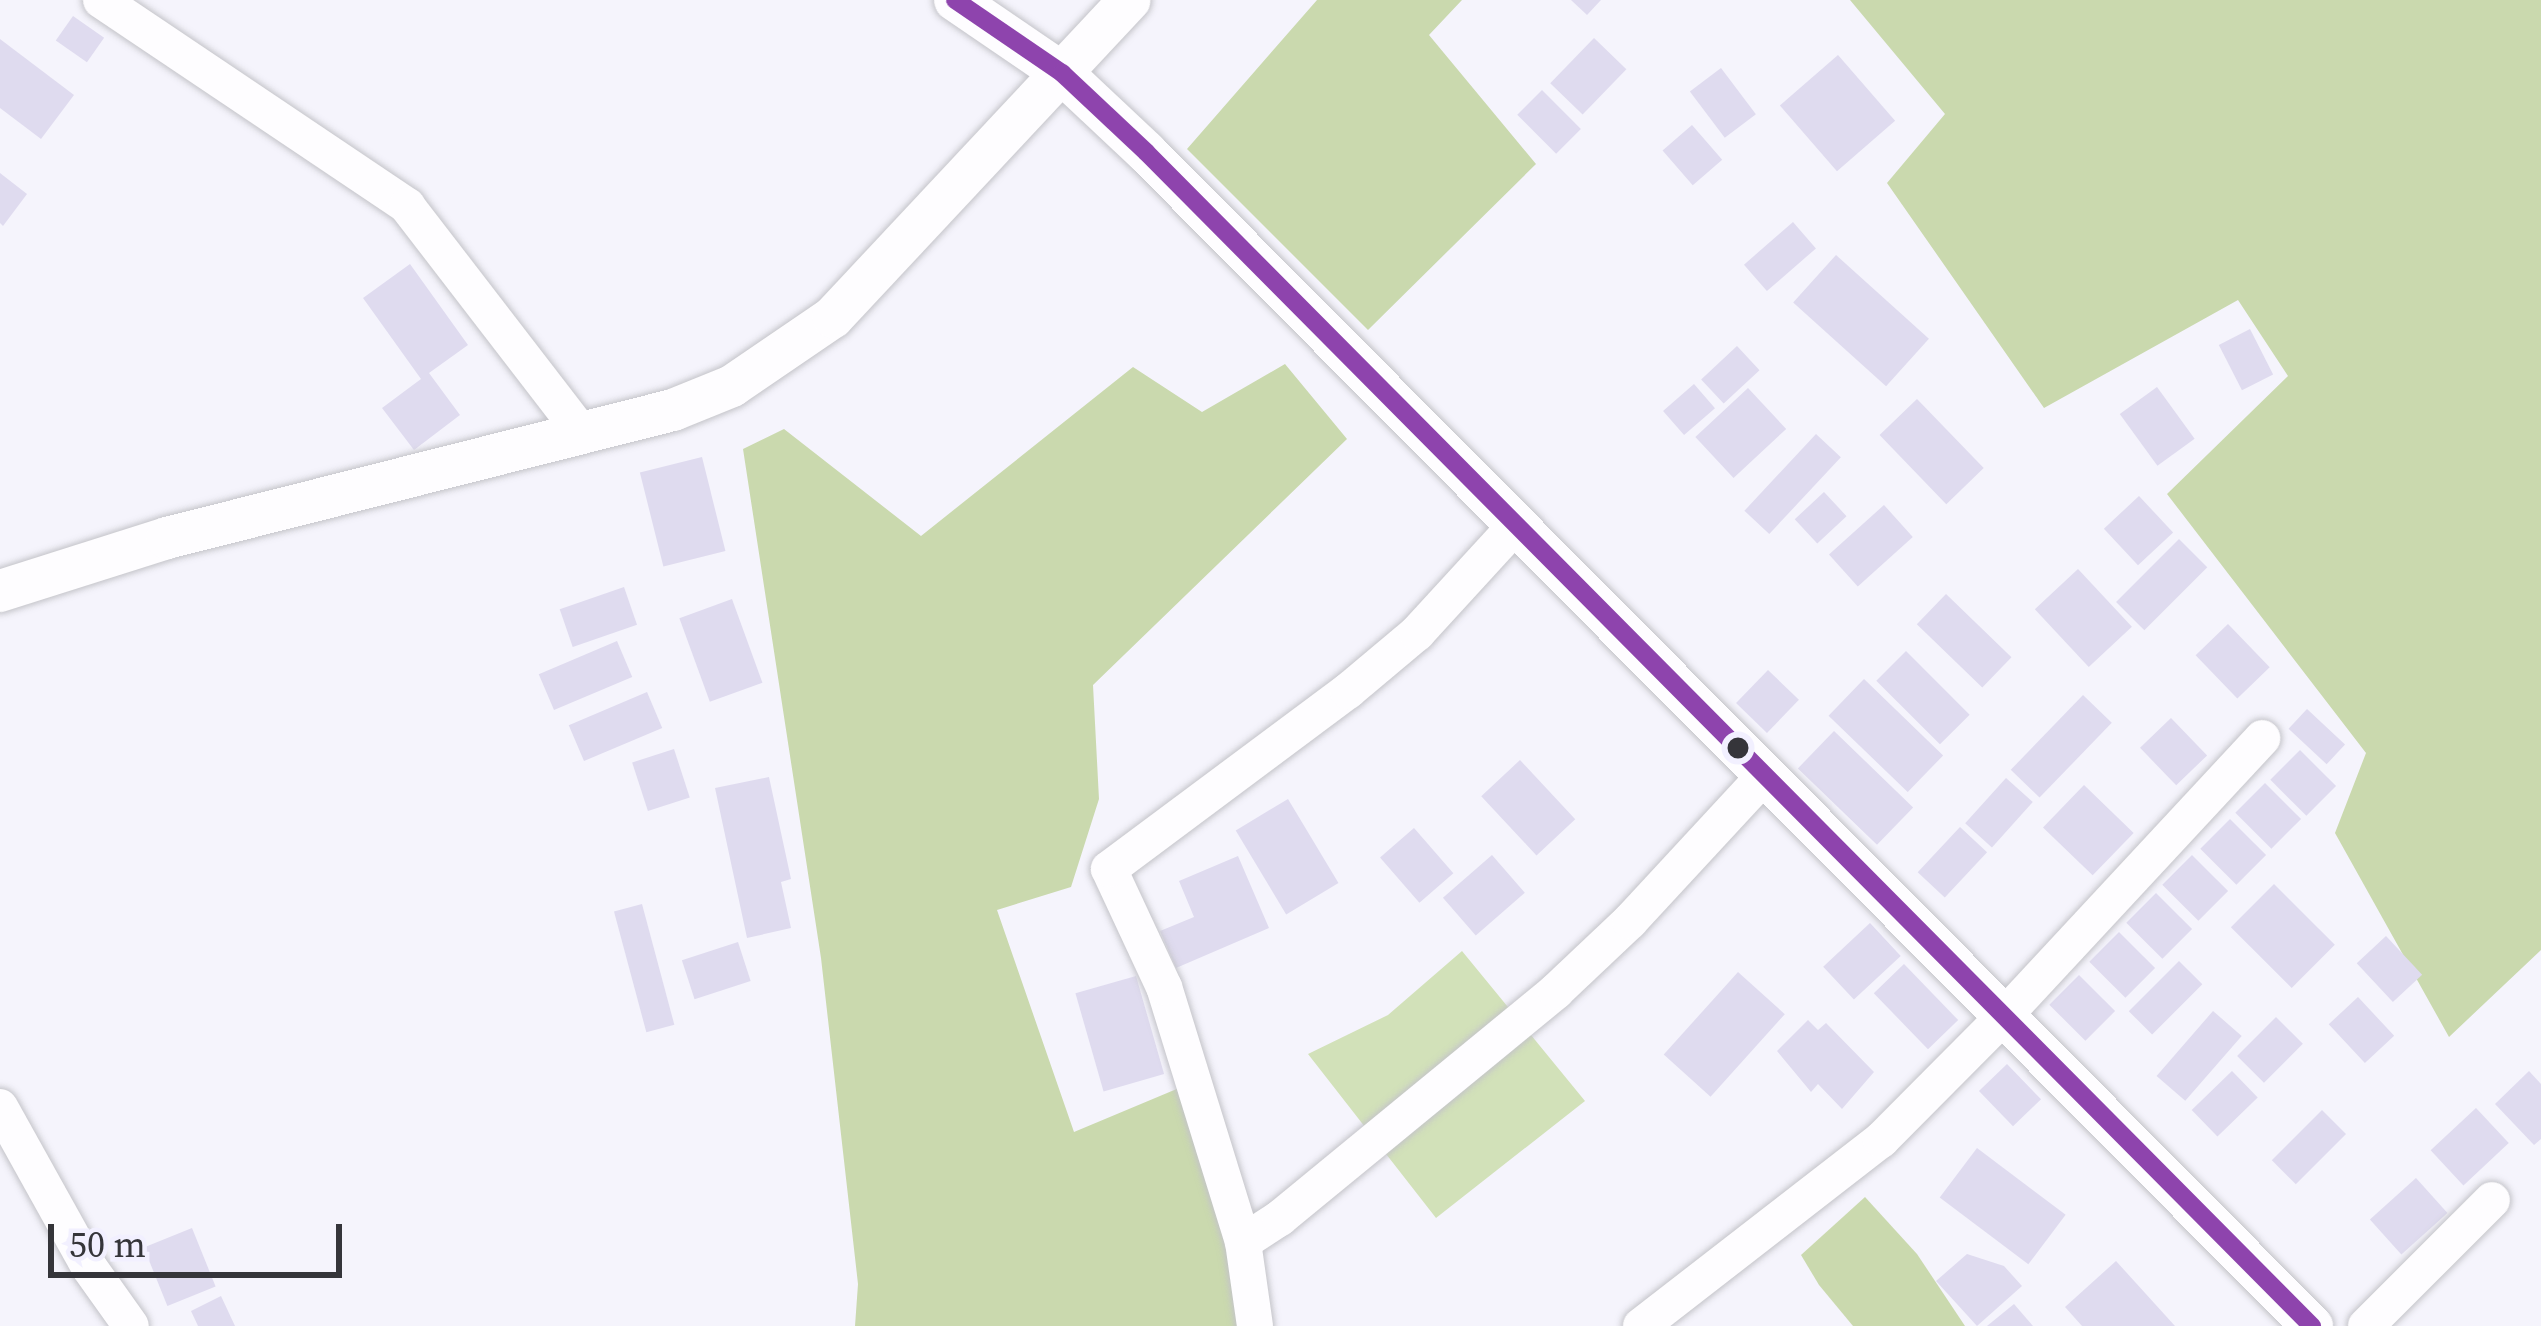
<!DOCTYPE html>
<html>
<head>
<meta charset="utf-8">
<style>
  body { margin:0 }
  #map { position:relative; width:2541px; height:1326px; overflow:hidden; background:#f5f4fc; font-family:"Source Serif 4",serif }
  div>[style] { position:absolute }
  .green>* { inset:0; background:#d2e1b9 }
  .forest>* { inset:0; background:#cad9ae }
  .building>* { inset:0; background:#dfdbef; transform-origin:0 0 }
  .roads { filter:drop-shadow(0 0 3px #c4c4c9) drop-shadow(0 0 3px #c4c4c9) }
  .minor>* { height:36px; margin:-18px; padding:0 18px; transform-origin:18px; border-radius:18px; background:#fefdff }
  .tertiary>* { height:42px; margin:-21px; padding:0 21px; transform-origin:21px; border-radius:21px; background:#fefdff }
  .bus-1>* { height:18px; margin:-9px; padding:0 9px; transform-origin:9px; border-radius:9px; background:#8e44ad }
  .dots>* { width:33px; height:33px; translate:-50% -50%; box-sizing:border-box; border:6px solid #f2f0ff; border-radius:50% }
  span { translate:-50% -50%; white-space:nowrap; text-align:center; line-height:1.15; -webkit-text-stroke:9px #f2f0ff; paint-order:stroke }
  .scale { position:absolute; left:48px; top:1224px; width:294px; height:54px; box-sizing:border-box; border:6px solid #35353a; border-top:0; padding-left:15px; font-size:36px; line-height:42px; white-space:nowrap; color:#35353a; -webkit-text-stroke:9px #f2f0ff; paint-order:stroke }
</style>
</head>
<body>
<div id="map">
  <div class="green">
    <i style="clip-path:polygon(1462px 951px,1585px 1101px,1436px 1218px,1308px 1054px,1388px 1015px)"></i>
  </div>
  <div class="forest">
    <i style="clip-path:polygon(1317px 0,1462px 0,1429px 35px,1536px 164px,1368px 330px,1187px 149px)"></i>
    <i style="clip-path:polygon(1850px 0,2541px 0,2541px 950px,2449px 1037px,2335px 833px,2366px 753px,2167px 494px,2288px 376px,2238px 300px,2044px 408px,1887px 183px,1945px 114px)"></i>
    <i style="clip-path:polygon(1285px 364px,1347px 439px,1093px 685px,1099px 799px,1071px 887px,997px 910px,1074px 1132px,1191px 1083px,1255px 1326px,855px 1326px,858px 1284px,821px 958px,743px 449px,784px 429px,921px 536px,1133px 367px,1202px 412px)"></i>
    <i style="clip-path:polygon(1865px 1197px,1917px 1254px,1965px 1326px,1853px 1326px,1819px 1285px,1801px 1255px)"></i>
  </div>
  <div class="building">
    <i style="clip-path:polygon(1571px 0,1601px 0,1587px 15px)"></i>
    <i style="left:73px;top:16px;width:38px;height:30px;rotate:35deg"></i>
    <i style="left:1594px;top:38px;width:45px;height:63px;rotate:44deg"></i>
    <i style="clip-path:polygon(0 39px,74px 95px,41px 139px,0 108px)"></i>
    <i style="left:1838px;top:55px;width:87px;height:77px;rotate:49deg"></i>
    <i style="left:1721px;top:68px;width:58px;height:39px;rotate:53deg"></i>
    <i style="left:1542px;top:90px;width:55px;height:35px;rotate:45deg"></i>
    <i style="left:1692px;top:125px;width:46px;height:39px;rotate:49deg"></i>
    <i style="clip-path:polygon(0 173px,27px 194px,3px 226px,0 223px)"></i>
    <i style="left:1793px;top:222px;width:35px;height:65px;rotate:49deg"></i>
    <i style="left:1836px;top:255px;width:125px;height:64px;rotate:42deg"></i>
    <i style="clip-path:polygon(410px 264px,468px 345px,429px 373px,460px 415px,414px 450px,382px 408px,421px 379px,363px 298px)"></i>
    <i style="left:2250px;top:329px;width:51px;height:35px;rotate:63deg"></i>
    <i style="left:1737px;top:346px;width:33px;height:49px;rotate:47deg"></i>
    <i style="left:1694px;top:384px;width:32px;height:41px;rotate:49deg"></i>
    <i style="left:2157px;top:387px;width:64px;height:46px;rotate:54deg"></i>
    <i style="left:1748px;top:388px;width:56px;height:72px;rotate:47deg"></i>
    <i style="left:1917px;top:399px;width:96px;height:52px;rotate:46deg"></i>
    <i style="left:1816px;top:434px;width:34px;height:105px;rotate:43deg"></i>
    <i style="left:702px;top:457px;width:97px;height:64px;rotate:76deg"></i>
    <i style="left:1824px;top:492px;width:33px;height:40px;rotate:47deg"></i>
    <i style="left:2139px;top:496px;width:50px;height:48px;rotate:47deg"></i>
    <i style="left:1884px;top:505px;width:43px;height:74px;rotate:48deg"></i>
    <i style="left:2179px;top:539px;width:40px;height:89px;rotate:45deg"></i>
    <i style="left:2078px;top:569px;width:79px;height:59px;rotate:47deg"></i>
    <i style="left:624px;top:587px;width:40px;height:68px;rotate:71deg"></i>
    <i style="left:1946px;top:594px;width:91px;height:42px;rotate:44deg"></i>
    <i style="left:732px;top:599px;width:89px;height:56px;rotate:70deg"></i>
    <i style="left:2228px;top:624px;width:60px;height:45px;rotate:46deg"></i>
    <i style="left:617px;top:641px;width:39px;height:85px;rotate:67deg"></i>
    <i style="left:1906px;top:651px;width:90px;height:42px;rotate:45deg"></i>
    <i style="left:1768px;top:670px;width:43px;height:46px;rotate:44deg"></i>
    <i style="left:1864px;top:679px;width:110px;height:51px;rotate:44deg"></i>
    <i style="left:647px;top:692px;width:39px;height:85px;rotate:67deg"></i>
    <i style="left:2083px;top:695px;width:40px;height:104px;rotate:44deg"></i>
    <i style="left:2307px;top:709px;width:52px;height:27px;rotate:43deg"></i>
    <i style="left:2171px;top:718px;width:52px;height:43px;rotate:46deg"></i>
    <i style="left:1834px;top:731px;width:110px;height:52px;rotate:44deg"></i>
    <i style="left:674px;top:749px;width:51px;height:44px;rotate:72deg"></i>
    <i style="left:2300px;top:750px;width:51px;height:42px;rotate:45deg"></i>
    <i style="left:1520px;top:760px;width:81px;height:53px;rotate:47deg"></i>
    <i style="clip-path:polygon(769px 777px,791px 879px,781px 882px,791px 928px,747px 938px,715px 788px)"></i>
    <i style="left:2006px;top:778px;width:36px;height:61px;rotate:42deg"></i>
    <i style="left:2265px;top:783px;width:51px;height:42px;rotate:45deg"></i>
    <i style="left:2084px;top:785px;width:69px;height:59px;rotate:44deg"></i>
    <i style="left:1288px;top:799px;width:98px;height:61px;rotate:59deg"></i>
    <i style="left:2230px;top:819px;width:51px;height:42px;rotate:45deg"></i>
    <i style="left:1960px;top:827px;width:37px;height:62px;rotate:43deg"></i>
    <i style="left:1414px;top:828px;width:60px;height:45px;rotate:49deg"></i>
    <i style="left:1492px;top:855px;width:50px;height:65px;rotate:49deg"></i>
    <i style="left:2192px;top:855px;width:51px;height:42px;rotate:45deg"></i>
    <i style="clip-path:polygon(1238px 856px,1269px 928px,1176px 968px,1160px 931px,1194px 917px,1179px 881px)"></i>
    <i style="left:2274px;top:884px;width:86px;height:61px;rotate:45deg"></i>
    <i style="left:2156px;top:893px;width:51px;height:42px;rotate:45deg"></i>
    <i style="left:642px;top:904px;width:125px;height:29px;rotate:75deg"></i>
    <i style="left:1870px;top:923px;width:45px;height:64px;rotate:47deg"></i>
    <i style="left:2119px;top:932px;width:51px;height:42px;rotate:45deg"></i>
    <i style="left:2386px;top:936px;width:53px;height:40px;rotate:47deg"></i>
    <i style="left:738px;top:942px;width:41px;height:59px;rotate:72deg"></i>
    <i style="left:2179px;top:961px;width:33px;height:71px;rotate:45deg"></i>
    <i style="left:1904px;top:964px;width:78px;height:42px;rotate:46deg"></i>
    <i style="left:1738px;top:972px;width:63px;height:111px;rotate:42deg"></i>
    <i style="left:2079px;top:975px;width:51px;height:42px;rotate:45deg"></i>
    <i style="left:1136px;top:976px;width:102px;height:63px;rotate:74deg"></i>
    <i style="left:2358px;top:997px;width:53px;height:40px;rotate:47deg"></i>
    <i style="left:2213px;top:1011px;width:38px;height:86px;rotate:41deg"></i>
    <i style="left:2276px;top:1017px;width:38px;height:55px;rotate:45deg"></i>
    <i style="clip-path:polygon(1808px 1020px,1818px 1030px,1826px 1023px,1874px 1072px,1842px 1109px,1818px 1084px,1811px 1092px,1777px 1051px)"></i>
    <i style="left:2007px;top:1064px;width:49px;height:39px;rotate:46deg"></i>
    <i style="left:2232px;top:1071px;width:37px;height:56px;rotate:46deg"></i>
    <i style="clip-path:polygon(2529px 1071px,2541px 1084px,2541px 1139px,2534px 1145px,2495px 1104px)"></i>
    <i style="left:2476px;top:1108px;width:48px;height:62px;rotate:47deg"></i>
    <i style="left:2322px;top:1110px;width:34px;height:71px;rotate:45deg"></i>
    <i style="left:1977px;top:1148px;width:111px;height:62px;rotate:37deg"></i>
    <i style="left:2416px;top:1178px;width:47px;height:62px;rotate:48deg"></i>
    <i style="left:192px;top:1228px;width:63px;height:52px;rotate:68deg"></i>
    <i style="clip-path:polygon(1967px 1254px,2004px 1266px,2022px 1286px,1977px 1326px,1936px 1281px)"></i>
    <i style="clip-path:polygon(2116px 1261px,2175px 1326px,2082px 1326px,2065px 1307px)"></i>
    <i style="clip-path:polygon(221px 1296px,235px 1326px,198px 1326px,191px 1311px)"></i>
    <i style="clip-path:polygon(2014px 1304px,2033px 1326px,1987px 1326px)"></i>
  </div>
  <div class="roads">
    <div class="minor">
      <i style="left:101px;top:0;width:369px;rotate:33.9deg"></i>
      <i style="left:407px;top:206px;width:287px;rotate:52.4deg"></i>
      <i style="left:0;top:1107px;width:183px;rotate:60.9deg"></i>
      <i style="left:89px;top:1267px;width:72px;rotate:54.6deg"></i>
      <i style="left:1243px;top:1242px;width:44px;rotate:-33deg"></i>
      <i style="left:1280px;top:1218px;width:357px;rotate:-39.4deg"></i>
      <i style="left:1556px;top:991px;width:102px;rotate:-43.4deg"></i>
      <i style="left:1630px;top:921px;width:200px;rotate:-47.2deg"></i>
      <i style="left:1255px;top:1326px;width:85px;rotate:-98.1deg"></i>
      <i style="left:1243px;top:1242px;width:267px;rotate:-107.2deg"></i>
      <i style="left:1164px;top:987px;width:130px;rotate:-115deg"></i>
      <i style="left:1109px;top:869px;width:298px;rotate:-36.7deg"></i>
      <i style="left:1348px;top:691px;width:90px;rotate:-40deg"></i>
      <i style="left:1417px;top:633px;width:145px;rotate:-47.5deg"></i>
      <i style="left:1641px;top:1326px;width:304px;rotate:-37.8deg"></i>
      <i style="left:1881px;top:1140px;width:176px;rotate:-45.2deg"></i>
      <i style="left:2005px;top:1015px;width:378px;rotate:-47.1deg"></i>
      <i style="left:2366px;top:1326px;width:178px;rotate:-45deg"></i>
    </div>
    <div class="tertiary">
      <i style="left:955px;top:0;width:130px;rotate:34.3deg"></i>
      <i style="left:1062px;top:73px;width:115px;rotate:43.2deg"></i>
      <i style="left:1146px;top:152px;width:1655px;rotate:45.2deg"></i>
      <i style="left:0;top:591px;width:175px;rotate:-17.6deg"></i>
      <i style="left:167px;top:538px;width:522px;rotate:-14.2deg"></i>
      <i style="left:673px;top:410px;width:64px;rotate:-22.1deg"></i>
      <i style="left:732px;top:386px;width:122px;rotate:-34.3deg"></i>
      <i style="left:833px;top:317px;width:434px;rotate:-46.9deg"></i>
    </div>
  </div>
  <div class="bus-1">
    <i style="left:955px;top:0;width:130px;rotate:34.3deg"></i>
    <i style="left:1062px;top:73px;width:115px;rotate:43.2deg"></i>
    <i style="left:1146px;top:152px;width:1655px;rotate:45.2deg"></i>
  </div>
  <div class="dots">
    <i style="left:1738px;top:748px;background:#35353a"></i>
  </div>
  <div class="scale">50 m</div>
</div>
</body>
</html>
